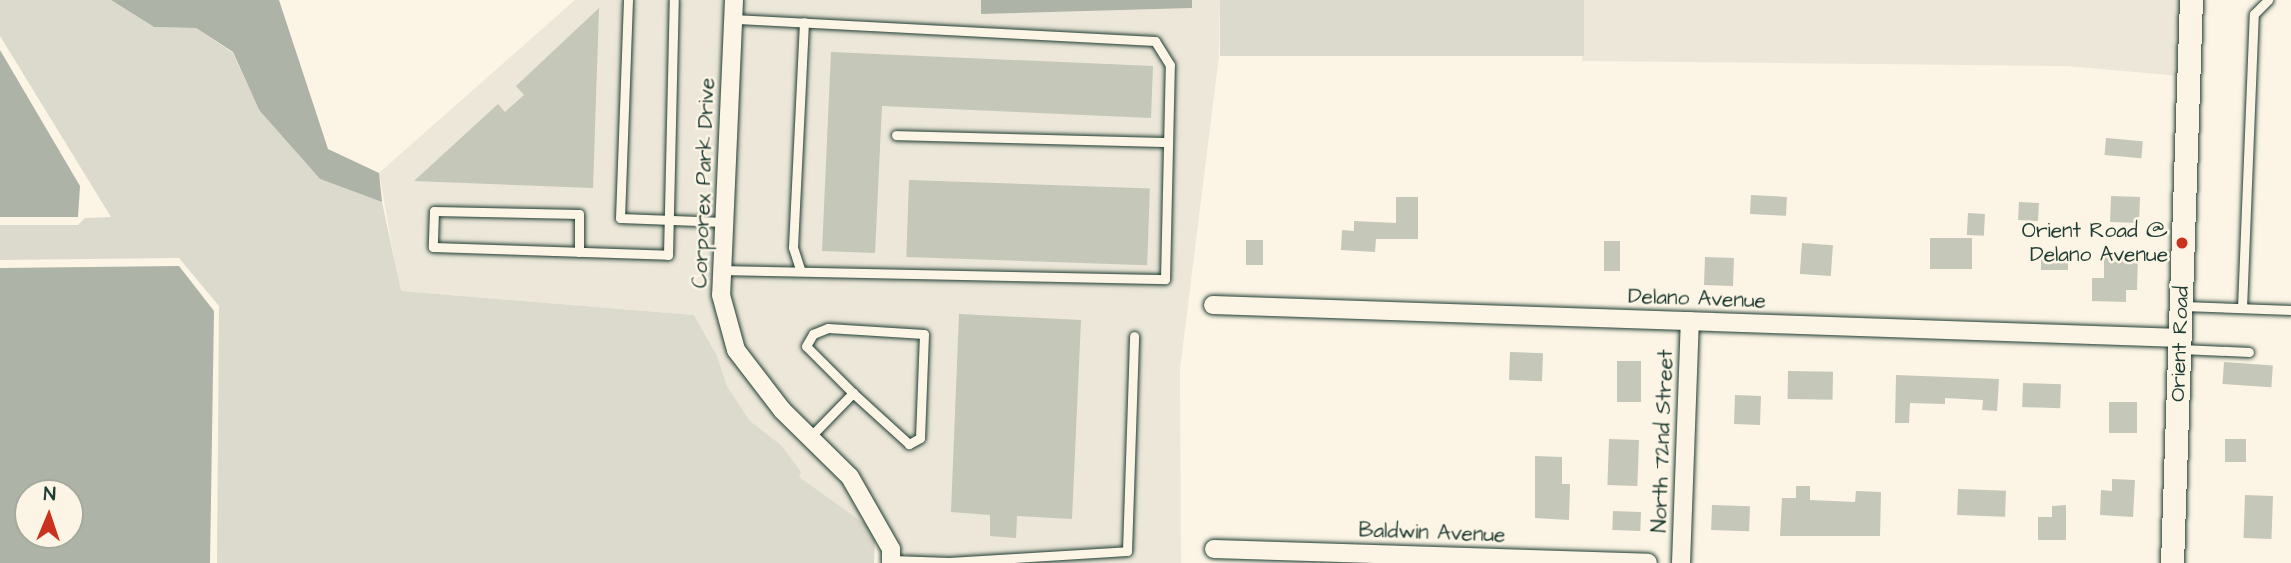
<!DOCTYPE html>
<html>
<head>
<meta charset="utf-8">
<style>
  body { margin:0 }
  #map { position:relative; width:2291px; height:563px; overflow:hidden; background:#fcf5e5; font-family:"Architects Daughter",sans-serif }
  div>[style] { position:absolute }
  .built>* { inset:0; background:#ece7d8 }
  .green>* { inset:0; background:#dcdacc; transform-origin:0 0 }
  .water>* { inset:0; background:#aeb3a7 }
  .building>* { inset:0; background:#c5c7b9; transform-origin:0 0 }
  .roads { filter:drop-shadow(0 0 2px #1f3d34) drop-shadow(0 0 2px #1f3d34) }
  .service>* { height:9px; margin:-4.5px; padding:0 4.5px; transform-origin:4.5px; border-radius:4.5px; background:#fcf5e5 }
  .minor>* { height:18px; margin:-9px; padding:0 9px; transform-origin:9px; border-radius:9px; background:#fcf5e5 }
  .tertiary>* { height:23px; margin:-11.5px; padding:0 11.5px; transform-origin:11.5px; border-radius:11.5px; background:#fcf5e5 }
  .dots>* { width:19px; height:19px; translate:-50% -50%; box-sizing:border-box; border:4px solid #fcf5e5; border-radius:50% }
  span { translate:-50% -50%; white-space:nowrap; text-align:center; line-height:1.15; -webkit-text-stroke:5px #fcf5e5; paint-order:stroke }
  .street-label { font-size:21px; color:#1f3d34 }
  .poi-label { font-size:21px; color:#1f3d34 }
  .right { translate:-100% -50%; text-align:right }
  .north { position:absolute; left:14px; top:479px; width:70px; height:70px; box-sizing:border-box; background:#fcf5e5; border:2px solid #a4ab9e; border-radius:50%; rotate:2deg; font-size:19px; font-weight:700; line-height:28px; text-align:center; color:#1f3d34 }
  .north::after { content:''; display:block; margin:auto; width:24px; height:32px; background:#c8321e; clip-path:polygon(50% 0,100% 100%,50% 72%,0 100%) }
</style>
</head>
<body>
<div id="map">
  <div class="built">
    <i style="clip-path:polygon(575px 0,725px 0,713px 297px,728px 353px,777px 417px,844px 484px,869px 527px,798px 477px,781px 445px,750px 421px,727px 386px,717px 356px,694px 315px,400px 291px,379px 173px)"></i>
    <i style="clip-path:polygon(742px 0,981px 0,982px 14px,1192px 8px,1192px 0,1220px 0,1219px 56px,1180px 369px,1181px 563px,919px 563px,900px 549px,856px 470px,788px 403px,743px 346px,730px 294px)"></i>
    <i style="clip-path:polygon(1584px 0,2180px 0,2180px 76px,2066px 66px,1582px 61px)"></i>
  </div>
  <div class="green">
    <i style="clip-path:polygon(0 0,111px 0,154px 27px,196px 28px,233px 53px,259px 110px,320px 179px,382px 202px,401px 291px,694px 315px,717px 356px,727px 386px,750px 421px,781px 445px,801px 472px,799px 477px,869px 527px,875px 538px,874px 563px,217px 563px,219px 306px,179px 258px,0 260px,0 225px,78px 225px,85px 218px,111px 217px,0 36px)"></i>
    <i style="left:1220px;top:0;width:364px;height:56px"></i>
  </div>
  <div class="water">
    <i style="clip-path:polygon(111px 0,279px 0,328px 149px,379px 173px,382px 202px,320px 179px,259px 110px,233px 52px,196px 28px,154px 27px)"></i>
    <i style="clip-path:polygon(981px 0,1192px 0,1192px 8px,981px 14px)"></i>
    <i style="clip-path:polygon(0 50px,80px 186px,78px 217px,0 217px)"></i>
    <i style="clip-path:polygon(evenodd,179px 266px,214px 311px,210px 563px,0 563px,0 268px,179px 266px,28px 493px,70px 493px,70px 535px,28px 535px,28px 493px)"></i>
  </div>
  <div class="building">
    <i style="clip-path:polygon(599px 8px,593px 188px,414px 181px,498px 104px,505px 112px,524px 95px,516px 86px)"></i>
    <i style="clip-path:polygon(831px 52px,1153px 66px,1151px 118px,882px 106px,875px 253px,822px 251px)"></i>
    <i style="left:2106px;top:138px;width:37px;height:17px;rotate:5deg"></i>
    <i style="left:909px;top:180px;width:241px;height:77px;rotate:2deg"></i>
    <i style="left:1751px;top:195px;width:36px;height:19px;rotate:3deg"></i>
    <i style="left:2111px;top:196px;width:29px;height:26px;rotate:2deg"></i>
    <i style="clip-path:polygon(1396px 197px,1418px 197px,1418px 239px,1376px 239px,1375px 252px,1341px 250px,1342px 230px,1354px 231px,1354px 221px,1396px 223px)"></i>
    <i style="left:2019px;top:202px;width:20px;height:18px;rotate:3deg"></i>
    <i style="left:1968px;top:213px;width:17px;height:22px;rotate:3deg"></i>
    <i style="left:1930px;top:238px;width:42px;height:31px"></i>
    <i style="left:1246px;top:240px;width:17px;height:25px"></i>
    <i style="left:1604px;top:241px;width:16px;height:30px"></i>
    <i style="left:1802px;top:243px;width:31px;height:31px;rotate:4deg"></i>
    <i style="left:2041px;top:252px;width:27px;height:18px"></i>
    <i style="clip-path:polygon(2104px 255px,2138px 255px,2137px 290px,2126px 290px,2126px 302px,2092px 301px,2092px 278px,2104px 278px)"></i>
    <i style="left:1705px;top:257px;width:29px;height:28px;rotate:2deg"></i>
    <i style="clip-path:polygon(959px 314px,1081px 320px,1072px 519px,1017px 516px,1016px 538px,990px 536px,990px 515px,951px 512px)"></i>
    <i style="left:1510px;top:352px;width:33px;height:28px;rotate:2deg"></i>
    <i style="left:1617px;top:361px;width:24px;height:41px"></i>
    <i style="left:2224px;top:362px;width:49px;height:22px;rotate:4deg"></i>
    <i style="left:1788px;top:371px;width:45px;height:28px;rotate:1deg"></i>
    <i style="clip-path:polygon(1896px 375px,1999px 379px,1997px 411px,1982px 410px,1983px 400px,1945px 398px,1945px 404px,1910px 403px,1909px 423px,1895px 423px)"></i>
    <i style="left:2023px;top:383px;width:38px;height:24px;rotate:2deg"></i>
    <i style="left:1735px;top:395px;width:26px;height:29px;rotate:2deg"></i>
    <i style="left:2109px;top:402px;width:28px;height:31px"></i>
    <i style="left:1609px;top:439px;width:30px;height:46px;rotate:2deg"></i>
    <i style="left:2225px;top:439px;width:21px;height:23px"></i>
    <i style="clip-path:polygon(1535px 456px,1562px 457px,1562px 484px,1570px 484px,1569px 520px,1535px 518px)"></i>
    <i style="clip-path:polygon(2112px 479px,2135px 480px,2133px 517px,2100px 515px,2101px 490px,2112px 491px)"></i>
    <i style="clip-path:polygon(1796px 486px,1810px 486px,1810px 500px,1855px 502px,1856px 491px,1881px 492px,1880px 536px,1780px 536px,1782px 498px,1796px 498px)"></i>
    <i style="left:1958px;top:489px;width:48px;height:26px;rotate:2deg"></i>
    <i style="left:2245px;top:495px;width:28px;height:43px;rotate:2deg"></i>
    <i style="left:1712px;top:505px;width:38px;height:25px;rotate:2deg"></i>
    <i style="clip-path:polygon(2066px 505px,2066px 540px,2038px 540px,2038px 517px,2052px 517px,2052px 506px)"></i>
    <i style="left:1613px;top:511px;width:28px;height:19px;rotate:2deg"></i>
  </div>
  <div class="roads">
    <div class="service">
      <i style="left:628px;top:0;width:218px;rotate:92.1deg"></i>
      <i style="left:620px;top:218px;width:104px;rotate:2.2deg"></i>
      <i style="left:896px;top:135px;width:272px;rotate:1.5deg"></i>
      <i style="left:579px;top:252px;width:38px;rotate:-90deg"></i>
      <i style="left:579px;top:214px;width:145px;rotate:-178.8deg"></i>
      <i style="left:434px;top:211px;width:36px;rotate:92deg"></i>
      <i style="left:433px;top:247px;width:235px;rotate:1.9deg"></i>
      <i style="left:668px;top:255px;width:255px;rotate:-88.7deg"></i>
      <i style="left:800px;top:269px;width:23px;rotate:-108deg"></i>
      <i style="left:793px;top:247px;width:225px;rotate:-87.2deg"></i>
      <i style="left:723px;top:270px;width:442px;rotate:1.2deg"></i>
      <i style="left:1165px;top:279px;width:214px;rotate:-88.7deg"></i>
      <i style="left:1170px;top:65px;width:28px;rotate:-122deg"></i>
      <i style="left:1155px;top:41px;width:423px;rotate:-177deg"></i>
      <i style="left:2183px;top:306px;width:108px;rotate:2.1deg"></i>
      <i style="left:2242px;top:308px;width:294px;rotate:-87.7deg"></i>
      <i style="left:2254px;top:14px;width:20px;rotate:-45deg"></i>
      <i style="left:2181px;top:349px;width:68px;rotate:2.5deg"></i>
      <i style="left:810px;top:437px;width:62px;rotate:-45.7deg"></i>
      <i style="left:853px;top:393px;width:66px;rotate:-135deg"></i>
      <i style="left:806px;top:346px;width:14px;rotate:-60deg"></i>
      <i style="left:813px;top:334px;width:16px;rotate:-22deg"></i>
      <i style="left:828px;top:328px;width:96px;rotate:3.6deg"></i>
      <i style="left:924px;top:334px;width:104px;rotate:92.2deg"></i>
      <i style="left:920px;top:438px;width:13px;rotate:151deg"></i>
      <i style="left:909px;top:444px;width:76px;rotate:-137.7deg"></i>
      <i style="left:891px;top:560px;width:58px;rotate:2deg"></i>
      <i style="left:949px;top:562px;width:178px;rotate:-3.5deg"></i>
      <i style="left:1127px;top:551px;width:215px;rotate:-88.1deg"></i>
    </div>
    <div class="minor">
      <i style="left:734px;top:0;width:295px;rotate:92.5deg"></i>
      <i style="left:721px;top:295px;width:57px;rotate:74.7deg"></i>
      <i style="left:736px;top:350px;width:76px;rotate:52.5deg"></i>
      <i style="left:782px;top:410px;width:95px;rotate:44.6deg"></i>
      <i style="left:850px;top:477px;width:83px;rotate:60.3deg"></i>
      <i style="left:891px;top:549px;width:14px;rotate:90deg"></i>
      <i style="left:1213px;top:305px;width:968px;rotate:1.95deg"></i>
      <i style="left:1214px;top:549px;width:434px;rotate:1.8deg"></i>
      <i style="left:1681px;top:563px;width:242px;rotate:-87.9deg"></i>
    </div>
    <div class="tertiary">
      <i style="left:2172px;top:563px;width:563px;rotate:-88.07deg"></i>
    </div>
  </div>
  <div class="dots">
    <i style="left:2182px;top:243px;background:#c8321e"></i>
  </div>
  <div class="street-label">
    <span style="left:704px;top:183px;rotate:-88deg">Corporex Park Drive</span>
    <span style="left:1697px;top:299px;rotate:2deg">Delano Avenue</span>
    <span style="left:2180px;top:344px;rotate:-88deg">Orient Road</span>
    <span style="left:1663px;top:441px;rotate:-88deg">North 72nd Street</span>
    <span style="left:1432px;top:533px;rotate:2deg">Baldwin Avenue</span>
  </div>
  <div class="poi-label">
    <span class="right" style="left:2168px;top:243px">Orient Road @<br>Delano Avenue</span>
  </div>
  <div class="north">N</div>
</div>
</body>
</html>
